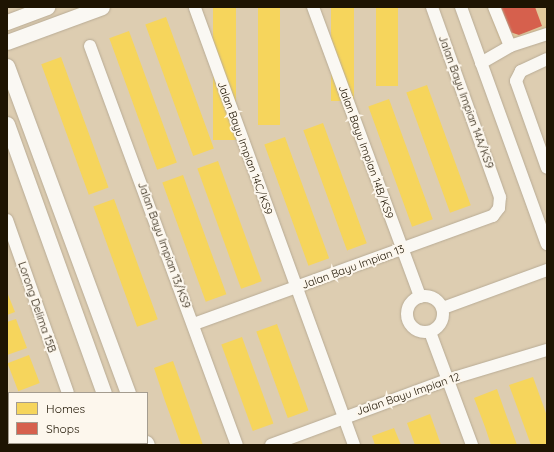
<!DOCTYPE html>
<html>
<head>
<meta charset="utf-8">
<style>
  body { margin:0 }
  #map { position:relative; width:554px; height:452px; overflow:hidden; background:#ddcdb1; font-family:Quicksand,sans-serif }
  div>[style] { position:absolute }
  .built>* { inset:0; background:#e2c99b }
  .homes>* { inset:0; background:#f6d55c; transform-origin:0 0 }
  .shops>* { inset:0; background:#d6604d }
  .roads { filter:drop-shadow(0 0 1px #b8ab95) drop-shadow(0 0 1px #b8ab95) }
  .minor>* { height:12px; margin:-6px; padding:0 6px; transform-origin:6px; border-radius:6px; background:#faf8f3 }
  .minor>.ring { margin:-6px; padding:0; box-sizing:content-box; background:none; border:12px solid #faf8f3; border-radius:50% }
  .tertiary>* { height:15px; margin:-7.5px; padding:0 7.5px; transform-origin:7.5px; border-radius:7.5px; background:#faf8f3 }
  span { translate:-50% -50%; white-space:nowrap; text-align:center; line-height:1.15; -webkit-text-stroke:4px #fdf7ed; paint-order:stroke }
  .street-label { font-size:11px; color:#1e1402 }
  .frame { position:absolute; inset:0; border:8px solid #1e1402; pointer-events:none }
  .legend { position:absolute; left:8px; top:392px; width:140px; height:52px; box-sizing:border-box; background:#fdf7ed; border:1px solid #a49c8f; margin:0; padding:5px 7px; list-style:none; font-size:12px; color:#1e1402 }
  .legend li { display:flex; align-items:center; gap:8px; height:20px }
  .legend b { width:20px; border:1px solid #a49c8f }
</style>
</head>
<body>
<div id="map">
  <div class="built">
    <i style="clip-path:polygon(487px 7px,547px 7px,547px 28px,501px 44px)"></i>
  </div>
  <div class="homes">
    <i style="left:213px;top:7px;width:23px;height:133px"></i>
    <i style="left:258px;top:7px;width:22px;height:118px"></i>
    <i style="left:331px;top:7px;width:23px;height:94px"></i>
    <i style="left:376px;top:7px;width:22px;height:79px"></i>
    <i style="left:166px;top:17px;width:140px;height:22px;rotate:70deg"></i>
    <i style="left:129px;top:31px;width:140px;height:21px;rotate:70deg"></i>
    <i style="left:61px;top:57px;width:139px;height:21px;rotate:70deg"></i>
    <i style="left:427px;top:85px;width:128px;height:22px;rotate:70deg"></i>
    <i style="left:389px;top:99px;width:128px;height:22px;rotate:70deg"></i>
    <i style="left:323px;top:123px;width:128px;height:21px;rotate:70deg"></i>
    <i style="left:285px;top:137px;width:129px;height:22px;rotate:70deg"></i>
    <i style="left:218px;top:161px;width:128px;height:22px;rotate:70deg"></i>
    <i style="left:183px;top:175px;width:127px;height:22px;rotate:70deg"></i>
    <i style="left:114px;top:199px;width:128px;height:22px;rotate:70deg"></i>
    <i style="clip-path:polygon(7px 292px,15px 312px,7px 315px)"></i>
    <i style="clip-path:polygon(16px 319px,27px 348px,7px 355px,7px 322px)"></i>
    <i style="left:277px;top:324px;width:92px;height:22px;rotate:70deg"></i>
    <i style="left:242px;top:337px;width:92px;height:22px;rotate:70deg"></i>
    <i style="left:29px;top:355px;width:30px;height:23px;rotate:69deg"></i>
    <i style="clip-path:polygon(173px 361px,181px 383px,203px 445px,181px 445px,165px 401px,154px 368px)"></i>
    <i style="clip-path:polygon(533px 377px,547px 416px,547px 445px,531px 445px,509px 385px)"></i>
    <i style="clip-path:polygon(497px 389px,504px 409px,517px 445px,491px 445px,485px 427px,474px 398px)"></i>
    <i style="left:9px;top:403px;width:34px;height:2px;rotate:90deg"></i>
    <i style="clip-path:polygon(430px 414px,441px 445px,415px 445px,407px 423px)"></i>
    <i style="clip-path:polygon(394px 428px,401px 445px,375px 445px,372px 436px)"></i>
    <i style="left:34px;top:443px;width:28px;height:2px"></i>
  </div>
  <div class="shops">
    <i style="clip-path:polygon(501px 7px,535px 7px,542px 26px,519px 35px,510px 32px)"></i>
  </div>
  <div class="roads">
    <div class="minor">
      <i style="left:313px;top:7px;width:309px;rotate:69.7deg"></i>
      <i style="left:461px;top:7px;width:252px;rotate:70.1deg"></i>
      <i style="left:494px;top:7px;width:42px;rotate:67.7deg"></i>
      <i style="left:195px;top:8px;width:465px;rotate:70deg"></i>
      <i style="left:90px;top:46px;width:425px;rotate:69.8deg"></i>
      <i style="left:547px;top:59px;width:29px;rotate:155deg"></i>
      <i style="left:521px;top:71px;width:11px;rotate:117deg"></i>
      <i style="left:516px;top:81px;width:92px;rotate:70.4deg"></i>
      <i style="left:481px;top:63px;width:34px;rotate:-30deg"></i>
      <i style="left:510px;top:46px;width:39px;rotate:-18deg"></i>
      <i style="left:7px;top:220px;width:183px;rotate:70.6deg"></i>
      <i class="ring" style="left:407px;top:296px;width:24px;height:24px"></i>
      <i style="left:443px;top:308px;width:111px;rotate:-20.1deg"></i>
      <i style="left:194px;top:324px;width:318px;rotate:-19.9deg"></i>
      <i style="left:493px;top:216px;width:10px;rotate:-53deg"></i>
      <i style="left:499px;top:208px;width:11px;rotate:-85deg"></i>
      <i style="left:500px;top:197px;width:202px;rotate:-109.7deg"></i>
      <i style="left:430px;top:332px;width:121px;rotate:69.6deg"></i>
      <i style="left:86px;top:443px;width:2px;rotate:90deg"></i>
      <i style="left:271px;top:445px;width:188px;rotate:-20.3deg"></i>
      <i style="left:447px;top:380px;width:104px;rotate:-16.7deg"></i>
    </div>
    <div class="tertiary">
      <i style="left:7px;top:22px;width:43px;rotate:-20.6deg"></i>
      <i style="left:7px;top:42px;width:101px;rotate:-20.2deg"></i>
      <i style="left:7px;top:66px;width:349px;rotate:69.7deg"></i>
      <i style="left:7px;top:124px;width:286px;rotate:70.2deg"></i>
      <i style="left:122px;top:443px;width:2px;rotate:63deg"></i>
      <i style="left:146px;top:443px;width:2px;rotate:63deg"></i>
    </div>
  </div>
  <div class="street-label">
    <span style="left:466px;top:102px;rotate:70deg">Jalan Bayu Impian 14A/KS9</span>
    <span style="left:245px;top:148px;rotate:70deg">Jalan Bayu Impian 14C/KS9</span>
    <span style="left:366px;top:152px;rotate:70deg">Jalan Bayu Impian 14B/KS9</span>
    <span style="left:164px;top:245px;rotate:70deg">Jalan Bayu Impian 13/KS9</span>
    <span style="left:353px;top:267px;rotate:-20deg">Jalan Bayu Impian 13</span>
    <span style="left:37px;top:307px;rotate:71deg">Lorong Delima 15B</span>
    <span style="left:408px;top:394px;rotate:-19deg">Jalan Bayu Impian 12</span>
  </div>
  <div class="frame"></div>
  <ul class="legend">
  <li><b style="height:11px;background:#f6d55c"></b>Homes</li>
  <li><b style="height:11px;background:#d6604d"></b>Shops</li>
  </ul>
</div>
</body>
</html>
